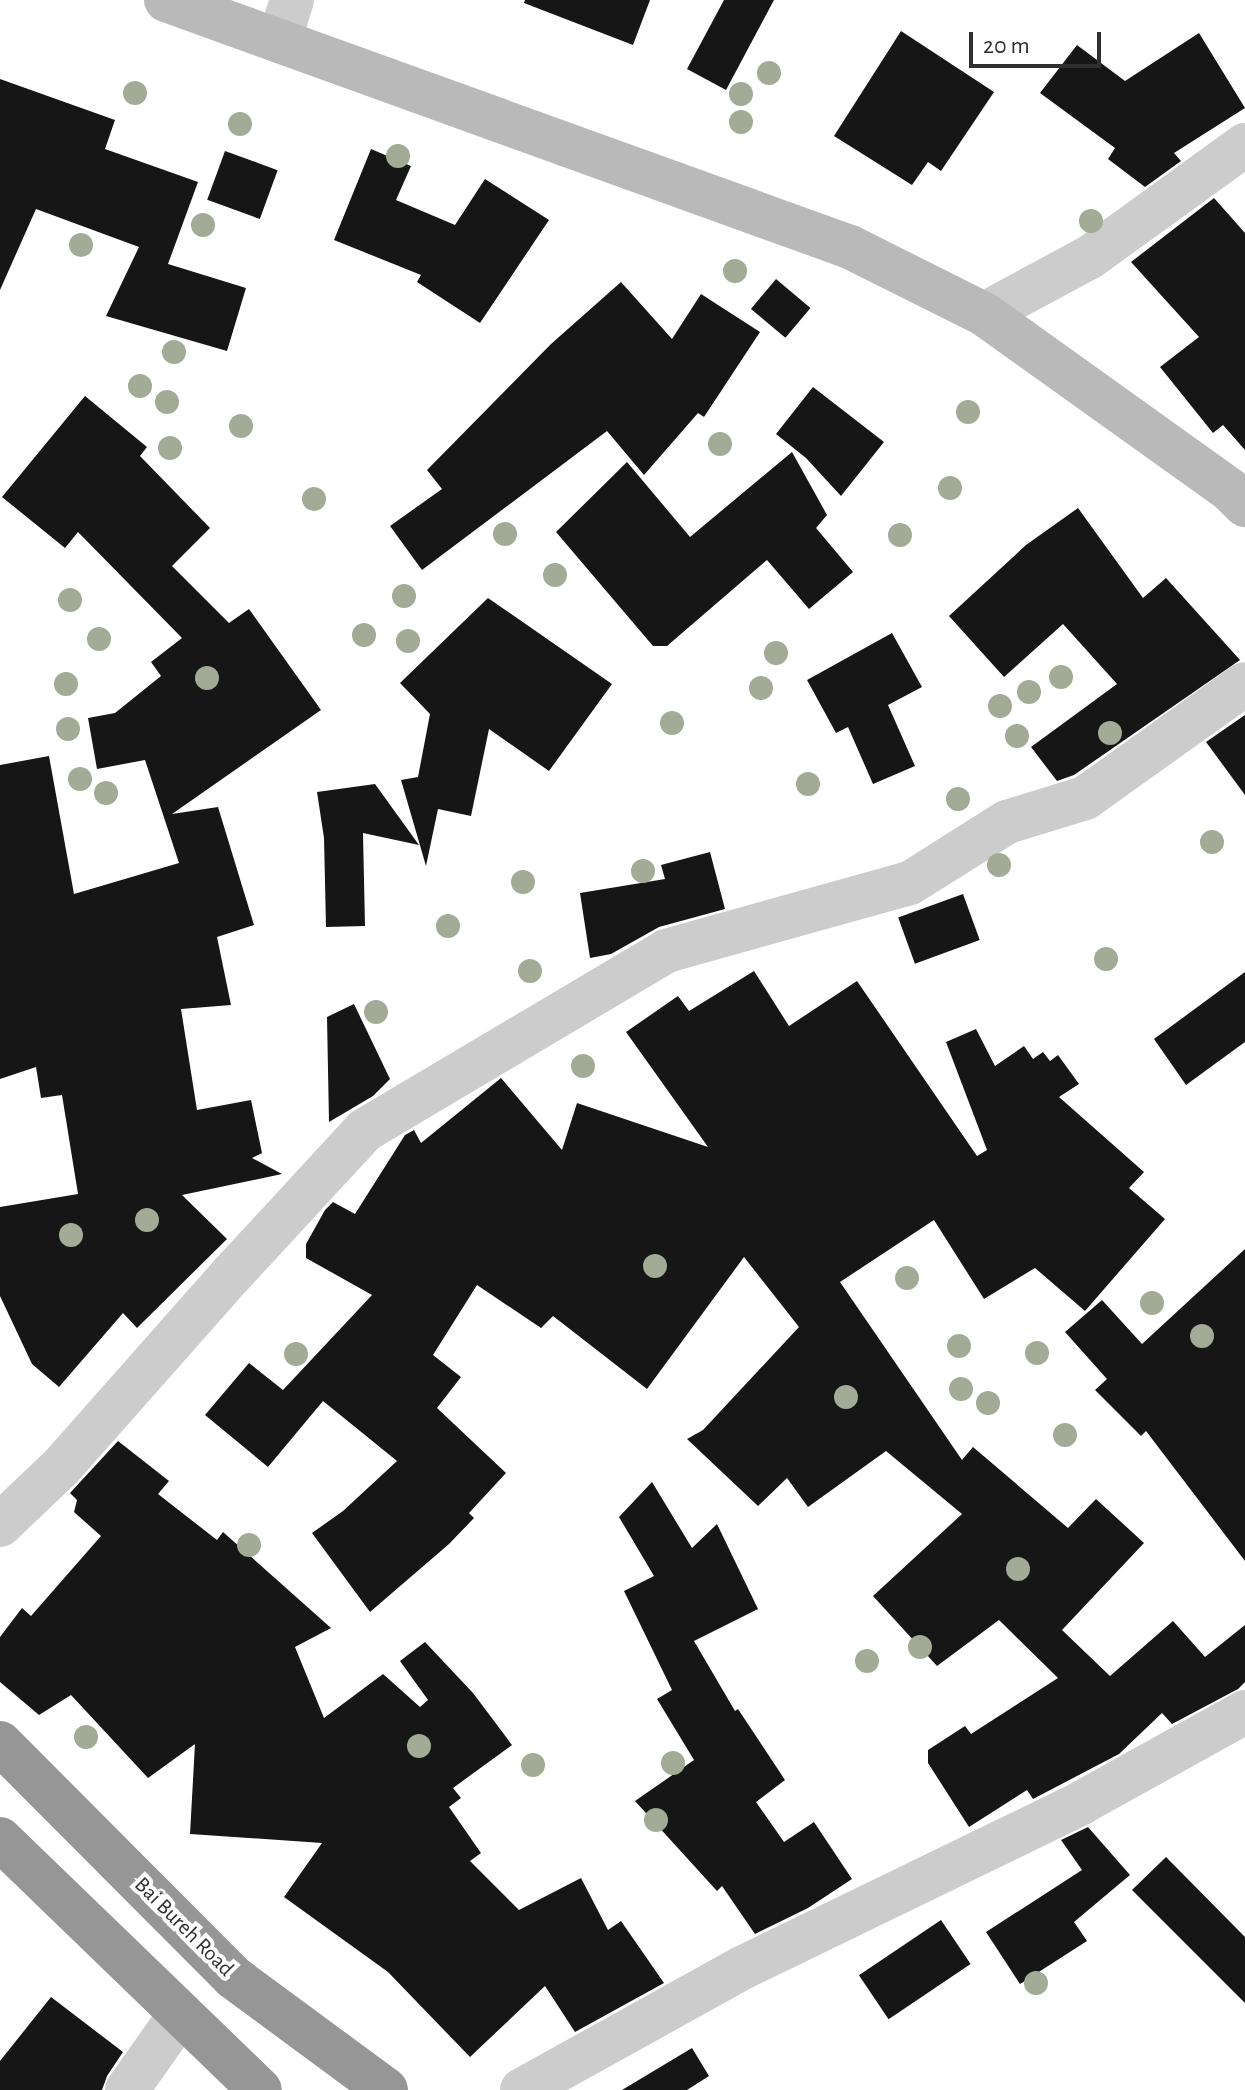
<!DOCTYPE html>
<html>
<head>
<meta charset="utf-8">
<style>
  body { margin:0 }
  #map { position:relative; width:1245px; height:2090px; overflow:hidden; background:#fff; font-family:"Alegreya Sans",sans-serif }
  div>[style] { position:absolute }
  .building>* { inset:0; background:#161616; transform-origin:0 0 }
  .street>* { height:44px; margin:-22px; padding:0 22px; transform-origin:22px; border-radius:22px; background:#ccc }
  .secondary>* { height:44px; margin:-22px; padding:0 22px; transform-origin:22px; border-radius:22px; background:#b9b9b9 }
  .highway>* { height:44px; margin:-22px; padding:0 22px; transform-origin:22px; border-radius:22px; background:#969696 }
  .trees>* { width:24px; height:24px; margin:-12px; border-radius:50%; background:#a2ab95 }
  span { translate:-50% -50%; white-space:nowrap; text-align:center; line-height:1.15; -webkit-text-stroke:8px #fff; paint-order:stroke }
  .street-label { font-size:22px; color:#2f2f2f }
  .scale { position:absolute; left:969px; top:32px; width:132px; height:36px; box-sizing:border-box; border:4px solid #2f2f2f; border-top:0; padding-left:10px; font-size:24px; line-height:28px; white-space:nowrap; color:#2f2f2f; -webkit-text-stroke:6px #fff; paint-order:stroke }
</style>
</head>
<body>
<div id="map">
  <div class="building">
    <i style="clip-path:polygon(525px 0,650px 0,633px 45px,524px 3px)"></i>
    <i style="clip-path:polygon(724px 0,774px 0,726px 90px,687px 69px)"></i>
    <i style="clip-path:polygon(901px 31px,994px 92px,941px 171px,928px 162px,912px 185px,834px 136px)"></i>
    <i style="clip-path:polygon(1199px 33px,1245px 108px,1174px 153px,1181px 161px,1145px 187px,1108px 159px,1115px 148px,1040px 93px,1077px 45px,1125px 81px)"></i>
    <i style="clip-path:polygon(0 79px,115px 120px,105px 149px,198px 182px,168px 264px,246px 288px,227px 351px,106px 316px,139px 247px,36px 209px,0 290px)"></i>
    <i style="clip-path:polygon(371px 149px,411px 166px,396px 200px,455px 225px,485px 179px,549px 220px,480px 323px,417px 282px,421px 275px,334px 240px)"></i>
    <i style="left:225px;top:151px;width:56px;height:52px;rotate:20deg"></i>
    <i style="clip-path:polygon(1214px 198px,1245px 233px,1245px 450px,1223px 425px,1213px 433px,1160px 367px,1199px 337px,1131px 262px)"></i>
    <i style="left:776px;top:279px;width:45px;height:39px;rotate:40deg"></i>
    <i style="clip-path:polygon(621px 282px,672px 339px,701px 294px,760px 332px,704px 417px,698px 413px,644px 475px,607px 431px,422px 570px,390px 526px,442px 489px,427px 470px,551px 344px)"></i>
    <i style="clip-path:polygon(813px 387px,884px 442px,841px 496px,806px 458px,776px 434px)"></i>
    <i style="clip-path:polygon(85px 396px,147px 447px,140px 456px,210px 528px,172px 566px,229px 623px,249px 609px,321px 710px,172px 814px,218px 807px,254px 925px,217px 937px,231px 1005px,181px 1009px,197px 1110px,251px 1100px,262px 1153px,252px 1158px,282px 1174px,182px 1195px,227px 1239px,137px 1328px,123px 1313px,59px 1387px,32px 1364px,0 1296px,0 1207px,78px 1194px,62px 1095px,41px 1098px,36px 1067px,0 1079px,0 765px,49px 756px,74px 894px,179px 863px,145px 760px,97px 769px,88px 718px,115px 713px,161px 676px,151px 662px,182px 638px,78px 532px,65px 548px,2px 497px)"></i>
    <i style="clip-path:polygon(792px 452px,827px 515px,816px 528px,853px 572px,809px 609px,767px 560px,667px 646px,653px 646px,556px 532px,627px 462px,690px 537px)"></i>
    <i style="clip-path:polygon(1078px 508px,1143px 598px,1166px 578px,1240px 660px,1074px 775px,1057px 781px,1031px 747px,1117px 684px,1063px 624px,1004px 677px,949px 616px,1026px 545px)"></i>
    <i style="clip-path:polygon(488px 598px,612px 684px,549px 771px,489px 729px,471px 816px,438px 809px,426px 866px,401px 780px,418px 777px,430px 714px,400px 683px)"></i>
    <i style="clip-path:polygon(892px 633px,922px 687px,888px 705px,915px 766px,873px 784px,848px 727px,836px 733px,807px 680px)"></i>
    <i style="clip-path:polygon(1245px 715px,1245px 795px,1206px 742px)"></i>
    <i style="clip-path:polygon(375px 784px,419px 845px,363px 833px,365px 926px,326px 927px,324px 838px,317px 792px)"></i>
    <i style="clip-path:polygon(710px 852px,725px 909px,659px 927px,611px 954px,590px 958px,580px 893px,665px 879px,661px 865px)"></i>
    <i style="left:963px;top:894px;width:49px;height:69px;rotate:70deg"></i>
    <i style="clip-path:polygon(754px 971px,789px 1026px,857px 981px,977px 1156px,987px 1150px,946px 1042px,976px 1029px,995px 1066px,1024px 1046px,1033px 1059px,1043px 1052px,1050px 1061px,1058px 1055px,1079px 1084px,1059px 1097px,1144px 1172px,1129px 1188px,1165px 1219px,1085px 1311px,1035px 1268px,984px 1299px,934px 1220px,840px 1282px,962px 1460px,973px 1447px,1068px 1528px,1096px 1499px,1144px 1543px,1062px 1630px,1110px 1676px,1173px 1621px,1205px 1657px,1245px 1625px,1245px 1682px,1238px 1689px,1172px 1724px,1162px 1713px,1119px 1754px,1033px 1799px,1027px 1790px,969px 1827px,928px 1763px,928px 1750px,965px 1726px,971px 1734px,1058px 1678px,999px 1620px,937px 1666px,873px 1596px,962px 1514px,886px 1451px,808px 1507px,787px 1478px,758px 1506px,687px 1439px,703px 1430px,799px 1327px,744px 1257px,647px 1389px,553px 1316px,541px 1328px,477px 1285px,433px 1355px,461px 1377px,437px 1408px,506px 1473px,469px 1513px,474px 1518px,449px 1544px,370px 1612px,312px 1533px,343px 1511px,397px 1461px,323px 1401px,268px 1467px,205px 1415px,249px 1363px,283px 1390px,372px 1295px,306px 1258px,306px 1244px,325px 1210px,333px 1202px,355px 1214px,405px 1135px,414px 1130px,421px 1143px,501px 1078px,562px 1150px,577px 1103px,708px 1147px,626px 1032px,678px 996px,689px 1011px)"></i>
    <i style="clip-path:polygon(1245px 972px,1245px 1042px,1186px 1085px,1154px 1039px)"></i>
    <i style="clip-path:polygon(354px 1004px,390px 1079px,373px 1096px,329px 1122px,327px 1017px)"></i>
    <i style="clip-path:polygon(1245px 1249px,1245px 1561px,1146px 1431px,1141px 1436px,1095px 1390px,1107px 1379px,1065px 1332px,1102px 1300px,1142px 1344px)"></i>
    <i style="clip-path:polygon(118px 1441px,169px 1481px,158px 1494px,217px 1540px,223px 1532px,331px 1628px,295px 1647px,324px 1718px,383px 1674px,420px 1707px,428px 1700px,400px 1661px,425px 1642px,473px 1693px,512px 1745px,453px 1788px,461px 1798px,449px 1807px,481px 1853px,470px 1861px,519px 1910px,581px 1878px,608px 1930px,621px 1921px,664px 1983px,575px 2032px,545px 1986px,470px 2057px,388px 1972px,284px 1897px,322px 1843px,190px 1834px,195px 1744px,148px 1778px,71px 1695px,39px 1715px,0 1682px,0 1637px,22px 1608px,31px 1616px,101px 1536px,74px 1512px,77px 1500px,70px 1493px)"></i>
    <i style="clip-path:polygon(652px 1482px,692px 1548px,717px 1524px,758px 1609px,694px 1641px,735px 1711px,738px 1709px,785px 1780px,756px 1802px,784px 1842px,814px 1822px,852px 1879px,808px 1908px,755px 1934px,722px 1886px,717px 1891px,635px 1801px,694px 1760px,657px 1699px,672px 1690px,624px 1591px,654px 1576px,619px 1517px)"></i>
    <i style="clip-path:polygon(1088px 1827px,1130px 1875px,1074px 1922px,1087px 1941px,1020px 1984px,986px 1932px,1082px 1870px,1061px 1840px)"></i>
    <i style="clip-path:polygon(1166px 1857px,1245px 1937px,1245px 2003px,1132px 1890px)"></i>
    <i style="left:941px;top:1920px;width:53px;height:99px;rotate:56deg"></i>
    <i style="clip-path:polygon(51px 1997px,123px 2052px,107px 2076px,102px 2090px,0 2090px,0 2061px)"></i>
    <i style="clip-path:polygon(692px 2048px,709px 2076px,687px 2090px,622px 2090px)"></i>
  </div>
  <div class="street">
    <i style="left:279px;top:41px;width:43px;rotate:-72.4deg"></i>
    <i style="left:984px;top:314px;width:120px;rotate:-28.3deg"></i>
    <i style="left:1090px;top:257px;width:191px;rotate:-35.9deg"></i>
    <i style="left:0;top:1525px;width:84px;rotate:-43.6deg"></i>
    <i style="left:61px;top:1467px;width:256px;rotate:-48.5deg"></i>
    <i style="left:231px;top:1275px;width:197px;rotate:-47.3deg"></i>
    <i style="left:365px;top:1130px;width:350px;rotate:-30.7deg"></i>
    <i style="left:666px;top:951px;width:253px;rotate:-15.6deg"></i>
    <i style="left:910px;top:883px;width:115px;rotate:-32.2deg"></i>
    <i style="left:1007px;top:822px;width:82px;rotate:-17.1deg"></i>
    <i style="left:1085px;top:798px;width:196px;rotate:-35.5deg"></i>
    <i style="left:127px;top:2090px;width:90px;rotate:-54.9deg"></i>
    <i style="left:522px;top:2090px;width:254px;rotate:-29deg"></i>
    <i style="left:744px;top:1967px;width:375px;rotate:-25.9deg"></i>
    <i style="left:1081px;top:1803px;width:188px;rotate:-29deg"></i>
  </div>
  <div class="secondary">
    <i style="left:166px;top:0;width:727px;rotate:19.86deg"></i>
    <i style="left:850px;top:247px;width:150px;rotate:26.6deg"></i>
    <i style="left:984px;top:314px;width:304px;rotate:35.6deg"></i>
    <i style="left:1231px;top:491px;width:20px;rotate:45deg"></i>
  </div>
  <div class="highway">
    <i style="left:0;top:1743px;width:330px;rotate:45.1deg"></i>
    <i style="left:233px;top:1977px;width:190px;rotate:36.4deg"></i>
    <i style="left:0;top:1839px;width:361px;rotate:44deg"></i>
  </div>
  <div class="trees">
    <i style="left:769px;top:73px"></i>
    <i style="left:135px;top:93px"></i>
    <i style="left:741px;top:94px"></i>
    <i style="left:741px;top:122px"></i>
    <i style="left:240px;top:124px"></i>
    <i style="left:398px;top:156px"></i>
    <i style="left:1091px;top:221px"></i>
    <i style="left:203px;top:225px"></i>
    <i style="left:81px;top:245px"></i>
    <i style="left:735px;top:271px"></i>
    <i style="left:174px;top:352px"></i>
    <i style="left:140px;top:386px"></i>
    <i style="left:167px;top:402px"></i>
    <i style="left:968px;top:412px"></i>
    <i style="left:241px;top:426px"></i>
    <i style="left:720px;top:444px"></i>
    <i style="left:170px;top:448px"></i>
    <i style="left:950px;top:488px"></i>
    <i style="left:314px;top:499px"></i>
    <i style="left:505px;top:534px"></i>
    <i style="left:900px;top:535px"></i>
    <i style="left:555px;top:575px"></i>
    <i style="left:404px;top:596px"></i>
    <i style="left:70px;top:600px"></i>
    <i style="left:364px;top:635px"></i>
    <i style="left:99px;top:639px"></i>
    <i style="left:408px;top:641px"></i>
    <i style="left:776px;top:653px"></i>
    <i style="left:1061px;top:677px"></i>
    <i style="left:207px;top:678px"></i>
    <i style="left:66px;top:684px"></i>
    <i style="left:761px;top:688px"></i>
    <i style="left:1029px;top:692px"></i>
    <i style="left:1000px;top:706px"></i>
    <i style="left:672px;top:723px"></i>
    <i style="left:68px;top:729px"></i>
    <i style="left:1110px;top:733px"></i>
    <i style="left:1017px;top:736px"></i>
    <i style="left:80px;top:779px"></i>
    <i style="left:808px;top:784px"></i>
    <i style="left:106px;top:793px"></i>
    <i style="left:958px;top:799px"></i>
    <i style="left:1212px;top:842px"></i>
    <i style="left:999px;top:865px"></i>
    <i style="left:643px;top:871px"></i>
    <i style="left:523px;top:882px"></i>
    <i style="left:448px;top:926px"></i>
    <i style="left:1106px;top:959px"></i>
    <i style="left:530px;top:971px"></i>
    <i style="left:376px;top:1012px"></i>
    <i style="left:583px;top:1066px"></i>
    <i style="left:147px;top:1220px"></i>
    <i style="left:71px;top:1235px"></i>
    <i style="left:655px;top:1266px"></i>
    <i style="left:907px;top:1278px"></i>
    <i style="left:1152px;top:1303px"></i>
    <i style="left:1202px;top:1336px"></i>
    <i style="left:959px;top:1346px"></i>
    <i style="left:1037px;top:1353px"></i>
    <i style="left:296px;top:1354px"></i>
    <i style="left:961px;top:1389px"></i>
    <i style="left:846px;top:1397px"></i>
    <i style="left:988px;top:1403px"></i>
    <i style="left:1065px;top:1435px"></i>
    <i style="left:249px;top:1545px"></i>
    <i style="left:1018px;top:1569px"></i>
    <i style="left:920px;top:1647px"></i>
    <i style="left:867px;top:1661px"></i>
    <i style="left:86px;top:1737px"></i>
    <i style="left:419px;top:1746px"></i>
    <i style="left:673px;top:1763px"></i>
    <i style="left:533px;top:1765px"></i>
    <i style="left:656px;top:1820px"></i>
    <i style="left:1036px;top:1983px"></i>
  </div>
  <div class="street-label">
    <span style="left:184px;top:1927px;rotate:45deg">Bai Bureh Road</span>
  </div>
  <div class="scale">20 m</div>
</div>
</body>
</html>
